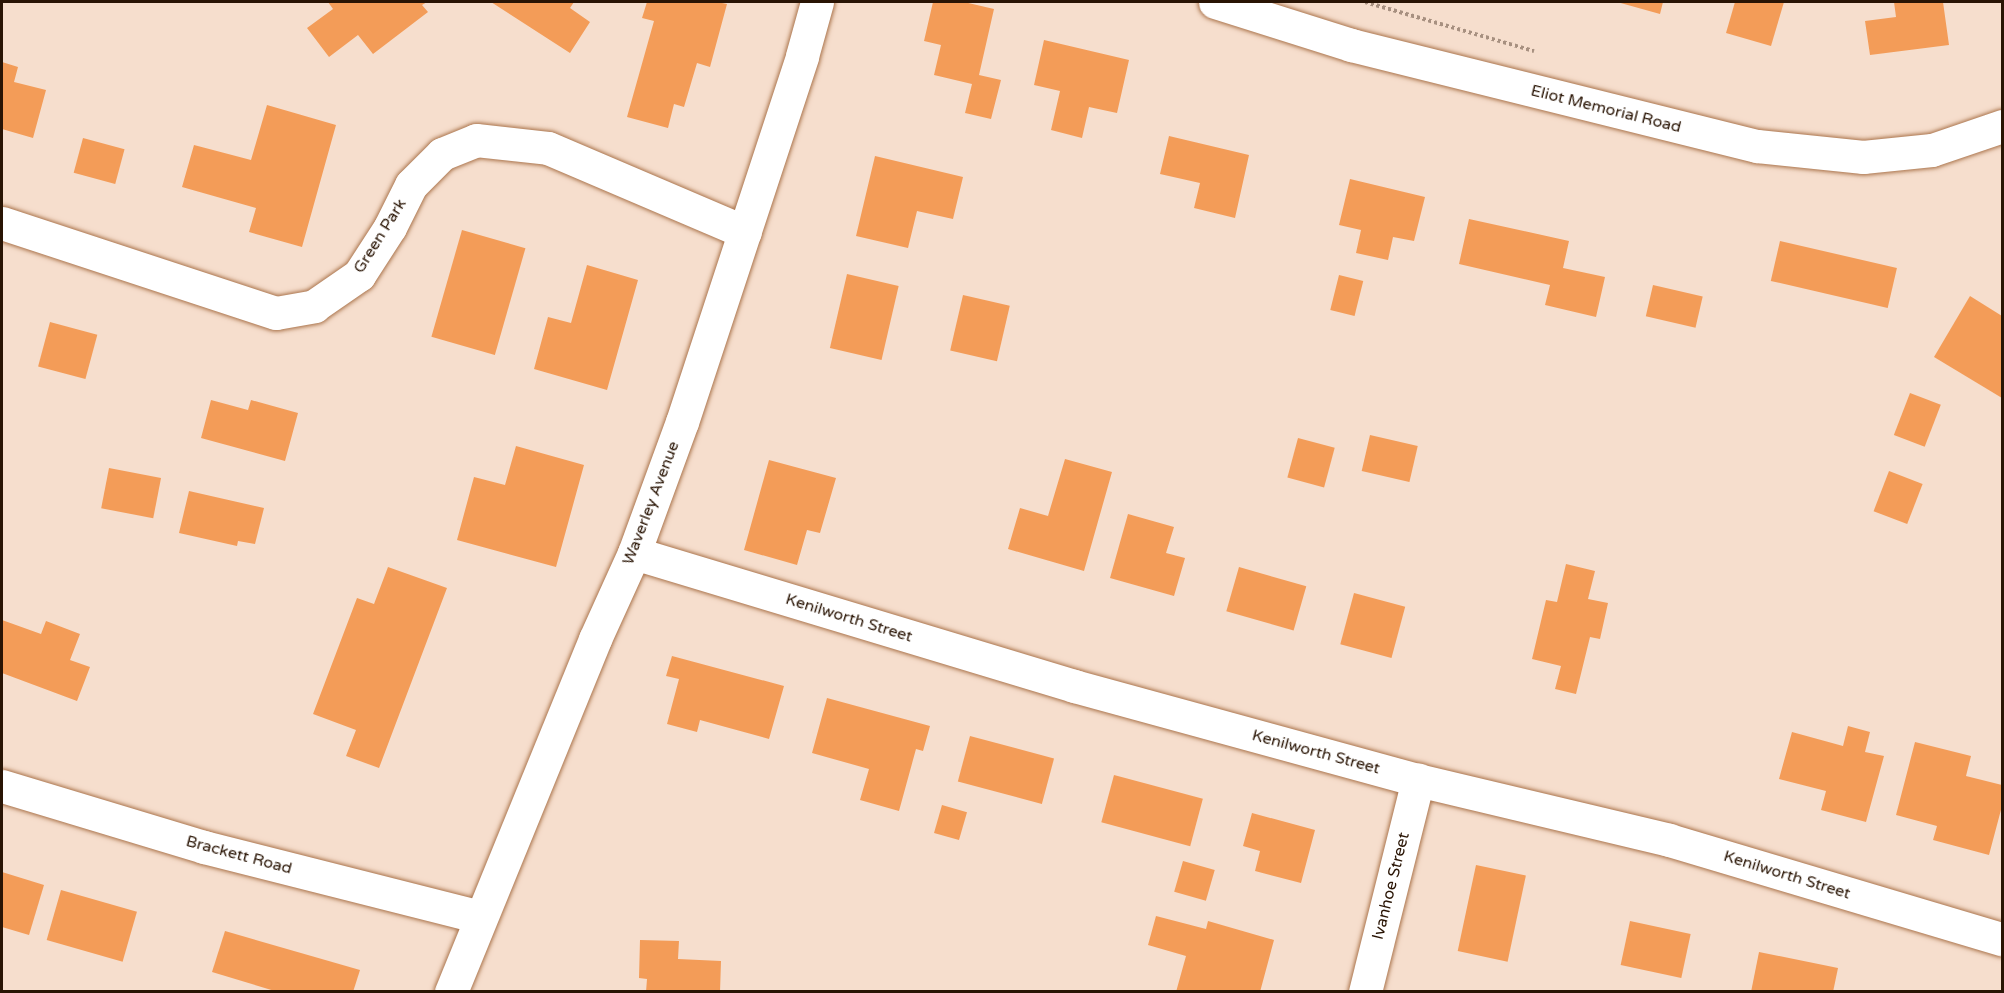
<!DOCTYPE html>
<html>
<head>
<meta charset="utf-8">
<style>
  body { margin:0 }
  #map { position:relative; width:2004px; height:993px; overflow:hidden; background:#f6decd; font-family:"Varela Round",sans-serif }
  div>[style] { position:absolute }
  .building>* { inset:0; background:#f39c58; transform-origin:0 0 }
  .path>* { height:4px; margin-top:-2px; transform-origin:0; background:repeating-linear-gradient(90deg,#a79080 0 3px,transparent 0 6px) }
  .roads { filter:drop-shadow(0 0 2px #ab754d) drop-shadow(0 0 2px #ab754d) }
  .minor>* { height:33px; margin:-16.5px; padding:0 16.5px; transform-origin:16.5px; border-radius:16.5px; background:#fff }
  span { translate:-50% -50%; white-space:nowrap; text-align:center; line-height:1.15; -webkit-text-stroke:5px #fff; paint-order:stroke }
  .street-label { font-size:16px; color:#291404 }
  .frame { position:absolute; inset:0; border:3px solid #291404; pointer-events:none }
</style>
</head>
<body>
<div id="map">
  <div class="building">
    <i style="clip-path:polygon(328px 2px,427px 2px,422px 5px,428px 12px,373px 54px,358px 35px,329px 57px,307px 28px,333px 9px)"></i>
    <i style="clip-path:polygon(491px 2px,574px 2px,570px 8px,590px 22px,570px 53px)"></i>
    <i style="clip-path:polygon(647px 2px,717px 2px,727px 4px,710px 67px,697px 63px,684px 107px,674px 104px,668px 128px,627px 117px,654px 21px,642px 18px)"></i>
    <i style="clip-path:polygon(933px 2px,964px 2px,994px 9px,979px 75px,1001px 80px,991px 119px,965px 113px,972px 84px,934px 75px,941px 45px,924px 41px)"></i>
    <i style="clip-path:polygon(1617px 2px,1663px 2px,1660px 14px)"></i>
    <i style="clip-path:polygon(1735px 2px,1784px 2px,1771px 46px,1726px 33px)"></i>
    <i style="clip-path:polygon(1894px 2px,1943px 2px,1949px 45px,1870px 55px,1865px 21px,1896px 17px)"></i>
    <i style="clip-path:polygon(1044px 40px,1129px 60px,1117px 113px,1089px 107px,1082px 138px,1051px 130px,1060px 91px,1034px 85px)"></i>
    <i style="clip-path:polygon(2px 62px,18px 67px,14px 82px,46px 90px,33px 138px,2px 129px)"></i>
    <i style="clip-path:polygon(267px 105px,336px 125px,302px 247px,249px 232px,256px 208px,182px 187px,194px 145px,251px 160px)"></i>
    <i style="clip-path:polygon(1169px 136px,1249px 155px,1235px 218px,1194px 208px,1200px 183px,1160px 174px)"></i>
    <i style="left:83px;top:138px;width:43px;height:36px;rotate:15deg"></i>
    <i style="clip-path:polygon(875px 156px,963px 177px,953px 219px,917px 211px,908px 248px,856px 236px)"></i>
    <i style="clip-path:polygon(1350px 179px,1425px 197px,1414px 241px,1393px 237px,1388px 260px,1356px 253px,1361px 230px,1339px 225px)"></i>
    <i style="clip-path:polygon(1469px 219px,1569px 241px,1563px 268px,1605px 277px,1596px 317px,1545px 305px,1550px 285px,1459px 264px)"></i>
    <i style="left:462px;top:230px;width:66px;height:111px;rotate:16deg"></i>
    <i style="left:1780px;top:241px;width:120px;height:41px;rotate:13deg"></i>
    <i style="clip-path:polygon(587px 265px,638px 280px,607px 390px,534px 369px,548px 317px,571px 323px)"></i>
    <i style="left:847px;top:274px;width:53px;height:76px;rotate:13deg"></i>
    <i style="left:1339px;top:275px;width:25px;height:36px;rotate:14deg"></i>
    <i style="left:1653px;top:285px;width:51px;height:32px;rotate:13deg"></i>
    <i style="left:963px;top:295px;width:48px;height:57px;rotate:13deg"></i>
    <i style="clip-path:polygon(1970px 296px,2002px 316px,2002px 398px,1934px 357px)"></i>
    <i style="left:50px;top:322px;width:49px;height:46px;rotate:15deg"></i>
    <i style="left:1910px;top:393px;width:33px;height:45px;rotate:21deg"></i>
    <i style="clip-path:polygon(211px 400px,248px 410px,251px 400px,298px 413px,285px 461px,201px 438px)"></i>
    <i style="left:1370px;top:435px;width:49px;height:37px;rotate:13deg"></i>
    <i style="left:1298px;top:438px;width:38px;height:41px;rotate:15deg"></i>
    <i style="clip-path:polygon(516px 446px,584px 465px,556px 567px,457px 540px,474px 477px,505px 485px)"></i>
    <i style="clip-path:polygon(1065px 459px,1112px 472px,1084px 571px,1008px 549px,1020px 508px,1048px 516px)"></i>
    <i style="clip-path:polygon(769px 460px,836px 478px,820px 533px,807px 530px,797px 565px,744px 550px)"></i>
    <i style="left:109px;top:468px;width:53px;height:41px;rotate:11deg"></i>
    <i style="left:1889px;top:471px;width:36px;height:43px;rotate:21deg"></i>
    <i style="clip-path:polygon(189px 491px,264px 508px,255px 544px,238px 541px,237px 546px,179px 533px)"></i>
    <i style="clip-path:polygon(1128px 514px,1174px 527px,1166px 553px,1185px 558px,1174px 596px,1110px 578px)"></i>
    <i style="clip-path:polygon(1566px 564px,1595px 571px,1588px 599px,1608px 603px,1600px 639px,1590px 637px,1576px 694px,1555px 689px,1561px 666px,1532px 659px,1546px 600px,1557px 602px)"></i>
    <i style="clip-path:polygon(388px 567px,447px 588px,379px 768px,346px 756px,356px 730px,313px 714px,357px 598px,374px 604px)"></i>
    <i style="left:1239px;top:567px;width:70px;height:46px;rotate:16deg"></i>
    <i style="left:1354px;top:593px;width:53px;height:53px;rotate:15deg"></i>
    <i style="clip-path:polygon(2px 620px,41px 634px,46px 621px,80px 634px,70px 660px,90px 667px,77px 701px,2px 673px)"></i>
    <i style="clip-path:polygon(672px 656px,784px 686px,769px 739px,700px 720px,697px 732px,667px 724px,679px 679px,666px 676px)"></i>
    <i style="clip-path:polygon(827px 698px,930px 726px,923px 751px,916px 749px,899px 811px,860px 800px,869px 769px,812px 753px)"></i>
    <i style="clip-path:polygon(1848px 726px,1870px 732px,1865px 752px,1884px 756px,1866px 822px,1821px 810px,1826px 791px,1779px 779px,1792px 732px,1843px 746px)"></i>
    <i style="left:970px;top:736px;width:87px;height:47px;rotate:15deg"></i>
    <i style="clip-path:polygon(1915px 742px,1971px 756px,1966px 776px,2002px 785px,2002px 806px,1989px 855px,1933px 840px,1937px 826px,1896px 815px)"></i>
    <i style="left:1114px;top:775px;width:92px;height:49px;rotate:15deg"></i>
    <i style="left:942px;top:805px;width:26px;height:29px;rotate:16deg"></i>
    <i style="clip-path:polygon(1252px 813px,1315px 830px,1301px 883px,1255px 871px,1260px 851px,1243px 846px)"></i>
    <i style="left:1183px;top:861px;width:33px;height:32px;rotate:16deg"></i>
    <i style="left:1476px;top:865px;width:51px;height:88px;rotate:12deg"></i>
    <i style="clip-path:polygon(2px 872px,44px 885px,29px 935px,2px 927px)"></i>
    <i style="left:61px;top:890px;width:79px;height:52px;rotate:16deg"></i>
    <i style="clip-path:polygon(1156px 916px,1206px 929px,1208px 921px,1274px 940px,1260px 992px,1176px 992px,1186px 956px,1148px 945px)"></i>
    <i style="left:1630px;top:921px;width:62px;height:45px;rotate:12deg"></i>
    <i style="clip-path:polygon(225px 931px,360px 970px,353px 992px,278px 992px,212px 972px)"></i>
    <i style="clip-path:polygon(640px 940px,679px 941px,678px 959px,721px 961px,720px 992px,646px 992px,647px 979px,639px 978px)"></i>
    <i style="clip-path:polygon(1759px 952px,1838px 968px,1833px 992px,1751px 992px)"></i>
  </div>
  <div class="path">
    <i style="left:1365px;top:2px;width:176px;rotate:16.2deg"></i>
  </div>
  <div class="roads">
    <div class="minor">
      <i style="left:1215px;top:2px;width:143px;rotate:17.5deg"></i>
      <i style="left:1351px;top:45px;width:418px;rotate:14deg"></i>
      <i style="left:1757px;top:146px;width:107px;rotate:5.9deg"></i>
      <i style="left:1863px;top:157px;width:69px;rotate:-5.8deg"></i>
      <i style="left:1932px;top:150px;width:74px;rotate:-18.9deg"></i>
      <i style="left:2px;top:223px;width:288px;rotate:18.2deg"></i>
      <i style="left:276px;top:313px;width:39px;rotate:-10deg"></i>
      <i style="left:314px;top:306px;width:55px;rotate:-34.6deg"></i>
      <i style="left:359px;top:275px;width:57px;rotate:-57.1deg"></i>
      <i style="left:390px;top:227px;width:47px;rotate:-63.4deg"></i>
      <i style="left:411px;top:185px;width:44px;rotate:-45deg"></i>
      <i style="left:442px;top:154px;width:37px;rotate:-22deg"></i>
      <i style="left:476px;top:140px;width:72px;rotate:6.3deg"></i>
      <i style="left:548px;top:148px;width:214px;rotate:23.1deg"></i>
      <i style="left:634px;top:553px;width:460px;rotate:16.8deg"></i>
      <i style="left:1074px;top:686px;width:357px;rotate:15.3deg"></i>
      <i style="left:1418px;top:780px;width:258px;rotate:13.4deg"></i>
      <i style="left:1669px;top:840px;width:347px;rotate:16.6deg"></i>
      <i style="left:2px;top:786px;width:211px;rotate:16.8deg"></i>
      <i style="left:204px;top:847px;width:285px;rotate:14.2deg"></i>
      <i style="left:451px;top:992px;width:381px;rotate:-67.8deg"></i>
      <i style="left:595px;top:639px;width:94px;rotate:-65.6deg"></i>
      <i style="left:634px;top:553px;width:140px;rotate:-69.9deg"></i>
      <i style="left:682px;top:422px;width:385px;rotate:-71.8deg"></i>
      <i style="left:802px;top:56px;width:56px;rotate:-74.5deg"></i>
      <i style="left:1365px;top:992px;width:219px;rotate:-76deg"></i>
    </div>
  </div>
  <div class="street-label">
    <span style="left:1606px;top:109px;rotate:14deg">Eliot Memorial Road</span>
    <span style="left:380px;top:236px;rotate:-58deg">Green Park</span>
    <span style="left:651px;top:503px;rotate:-69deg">Waverley Avenue</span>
    <span style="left:849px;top:618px;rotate:17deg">Kenilworth Street</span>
    <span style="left:1316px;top:752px;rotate:15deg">Kenilworth Street</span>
    <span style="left:239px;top:855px;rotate:15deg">Brackett Road</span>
    <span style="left:1787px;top:875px;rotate:17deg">Kenilworth Street</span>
    <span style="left:1391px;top:886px;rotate:-76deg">Ivanhoe Street</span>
  </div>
  <div class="frame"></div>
</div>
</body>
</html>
